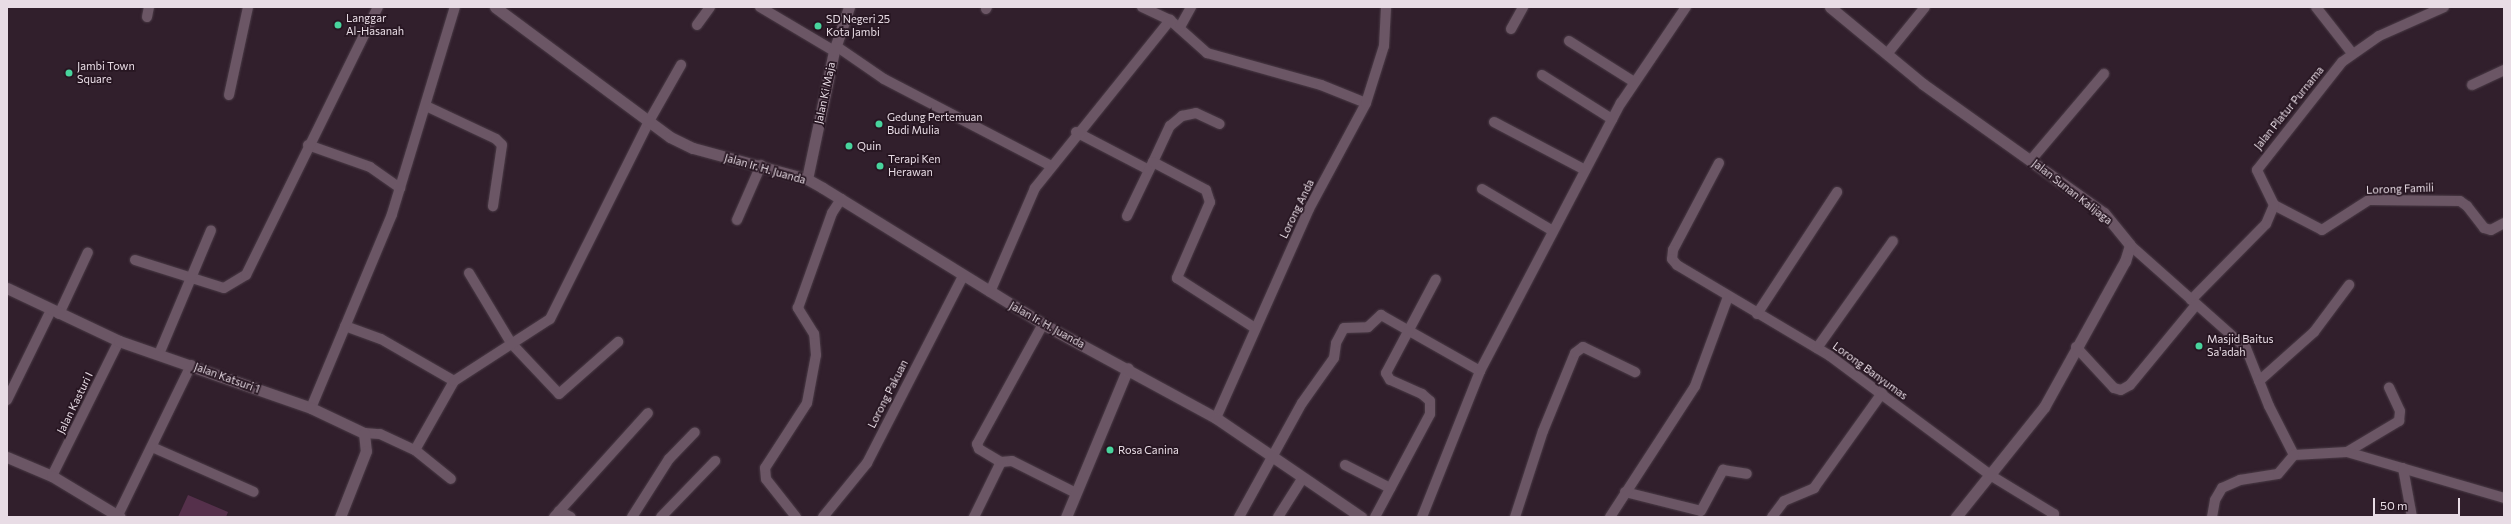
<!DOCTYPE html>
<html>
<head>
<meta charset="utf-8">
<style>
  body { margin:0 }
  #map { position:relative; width:2511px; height:524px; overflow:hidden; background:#311f2c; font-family:Commissioner,sans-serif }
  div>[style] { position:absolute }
  .green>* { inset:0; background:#55304b }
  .roads { filter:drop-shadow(0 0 1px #4a3b46) drop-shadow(0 0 1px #4a3b46) }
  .minor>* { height:10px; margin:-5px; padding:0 5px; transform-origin:5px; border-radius:5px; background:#6b5665 }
  .tertiary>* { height:11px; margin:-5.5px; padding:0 5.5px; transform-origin:5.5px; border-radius:5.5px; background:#6b5665 }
  .secondary>* { height:11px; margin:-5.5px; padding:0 5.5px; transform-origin:5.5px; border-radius:5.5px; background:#6b5665 }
  .dots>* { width:11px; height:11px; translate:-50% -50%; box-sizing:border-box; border:2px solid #271622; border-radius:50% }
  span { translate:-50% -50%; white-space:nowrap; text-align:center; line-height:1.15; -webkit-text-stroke:3.5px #271622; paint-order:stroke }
  .poi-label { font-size:11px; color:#e8dce5 }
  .left { translate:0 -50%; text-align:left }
  .street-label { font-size:11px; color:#e8dce5 }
  .frame { position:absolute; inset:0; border:8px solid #e8dce5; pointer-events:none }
  .scale { position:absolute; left:2373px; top:498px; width:87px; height:18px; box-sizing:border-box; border:2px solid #e8dce5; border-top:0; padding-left:5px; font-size:12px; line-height:14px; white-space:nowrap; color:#e8dce5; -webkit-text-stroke:3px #271622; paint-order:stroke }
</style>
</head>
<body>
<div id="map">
  <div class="green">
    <i style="clip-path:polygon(188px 495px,228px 512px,226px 517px,178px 517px)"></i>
  </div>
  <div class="roads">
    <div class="minor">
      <i style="left:760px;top:7px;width:86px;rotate:30.7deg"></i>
      <i style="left:1142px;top:7px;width:31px;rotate:25deg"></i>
      <i style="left:1170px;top:20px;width:50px;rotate:41.7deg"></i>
      <i style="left:1207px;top:53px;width:118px;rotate:15.7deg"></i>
      <i style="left:1321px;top:85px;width:48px;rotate:21.8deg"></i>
      <i style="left:2316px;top:7px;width:58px;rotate:52deg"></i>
      <i style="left:986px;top:9px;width:2px;rotate:-63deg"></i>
      <i style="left:147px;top:17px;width:10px;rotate:-79deg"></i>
      <i style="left:697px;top:25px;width:22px;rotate:-54deg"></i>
      <i style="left:1180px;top:27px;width:23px;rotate:-61deg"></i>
      <i style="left:1511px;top:29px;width:25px;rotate:-61deg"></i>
      <i style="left:1569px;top:41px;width:77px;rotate:32.2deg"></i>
      <i style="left:836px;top:46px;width:58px;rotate:34.5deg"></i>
      <i style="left:884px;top:79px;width:188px;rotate:27.5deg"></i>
      <i style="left:1887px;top:54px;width:60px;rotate:-51deg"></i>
      <i style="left:1542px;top:75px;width:83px;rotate:32.2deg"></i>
      <i style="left:2472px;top:85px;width:35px;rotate:-25deg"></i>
      <i style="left:229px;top:95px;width:90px;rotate:-77.8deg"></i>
      <i style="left:426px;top:106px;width:77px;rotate:25.2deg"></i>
      <i style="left:496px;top:139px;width:8px;rotate:45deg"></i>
      <i style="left:502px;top:145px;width:62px;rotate:98.4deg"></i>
      <i style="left:1494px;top:122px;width:103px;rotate:27.8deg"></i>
      <i style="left:1076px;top:132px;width:82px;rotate:27.5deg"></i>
      <i style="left:308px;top:145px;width:66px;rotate:19.5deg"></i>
      <i style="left:370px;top:167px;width:37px;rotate:35deg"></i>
      <i style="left:2031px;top:160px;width:113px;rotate:-49.7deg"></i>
      <i style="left:1153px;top:162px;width:40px;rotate:-65deg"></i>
      <i style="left:1170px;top:126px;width:16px;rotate:-40deg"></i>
      <i style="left:1182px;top:116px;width:14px;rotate:-12deg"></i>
      <i style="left:1196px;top:113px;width:26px;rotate:25deg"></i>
      <i style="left:1719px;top:163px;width:98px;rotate:117.9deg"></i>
      <i style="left:1673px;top:250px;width:9px;rotate:96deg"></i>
      <i style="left:1672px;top:259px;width:8px;rotate:50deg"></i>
      <i style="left:1677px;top:265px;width:178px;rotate:30.7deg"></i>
      <i style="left:1830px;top:356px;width:199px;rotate:36.6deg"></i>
      <i style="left:1990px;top:475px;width:75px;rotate:31.4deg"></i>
      <i style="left:2054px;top:514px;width:4px;rotate:124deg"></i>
      <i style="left:1482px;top:189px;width:82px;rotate:30.6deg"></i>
      <i style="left:2274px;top:205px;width:54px;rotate:27.5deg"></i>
      <i style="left:2322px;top:230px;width:56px;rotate:-32.6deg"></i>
      <i style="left:2369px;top:200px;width:91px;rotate:0.6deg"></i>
      <i style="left:2460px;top:201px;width:9px;rotate:36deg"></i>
      <i style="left:2467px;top:206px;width:28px;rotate:52deg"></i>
      <i style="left:2484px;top:228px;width:7px;rotate:16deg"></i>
      <i style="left:2491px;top:230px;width:15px;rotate:-28deg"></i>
      <i style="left:1127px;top:216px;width:60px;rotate:-64.3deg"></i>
      <i style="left:1153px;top:162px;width:60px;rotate:27.8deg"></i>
      <i style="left:1206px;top:190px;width:13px;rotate:72deg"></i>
      <i style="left:1210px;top:202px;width:83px;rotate:113.5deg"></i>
      <i style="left:1177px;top:278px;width:93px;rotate:32.7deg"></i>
      <i style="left:737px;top:220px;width:60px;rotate:-66.4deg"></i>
      <i style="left:2130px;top:245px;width:155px;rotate:41.6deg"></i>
      <i style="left:2246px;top:348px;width:62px;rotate:68.4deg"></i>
      <i style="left:2269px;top:406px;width:55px;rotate:63deg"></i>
      <i style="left:135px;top:260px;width:93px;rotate:17.5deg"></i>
      <i style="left:224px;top:288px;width:26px;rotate:-31deg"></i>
      <i style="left:246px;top:275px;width:299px;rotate:-63.8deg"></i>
      <i style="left:469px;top:273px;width:82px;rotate:59deg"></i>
      <i style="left:511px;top:343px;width:70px;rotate:46.7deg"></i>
      <i style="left:559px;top:394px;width:79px;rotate:-41.4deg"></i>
      <i style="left:990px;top:292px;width:113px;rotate:-66.6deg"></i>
      <i style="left:1035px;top:188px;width:216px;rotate:-51.2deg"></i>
      <i style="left:2191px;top:300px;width:107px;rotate:-45.4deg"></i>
      <i style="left:2266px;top:224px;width:21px;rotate:-67deg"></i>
      <i style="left:2274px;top:205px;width:39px;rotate:-116deg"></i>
      <i style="left:2257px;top:170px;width:137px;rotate:-51.8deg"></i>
      <i style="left:2342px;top:62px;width:45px;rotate:-35.1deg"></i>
      <i style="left:2379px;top:36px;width:71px;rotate:-24deg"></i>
      <i style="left:59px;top:314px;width:68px;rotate:-64.9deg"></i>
      <i style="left:1757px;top:314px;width:146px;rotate:-56.7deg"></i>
      <i style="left:1043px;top:324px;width:137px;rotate:118.8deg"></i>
      <i style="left:977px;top:444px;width:5px;rotate:68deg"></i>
      <i style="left:979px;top:449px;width:26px;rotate:31deg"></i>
      <i style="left:1001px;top:462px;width:11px;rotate:-5deg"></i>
      <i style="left:1012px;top:461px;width:72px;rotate:26.6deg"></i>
      <i style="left:345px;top:326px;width:38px;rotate:20deg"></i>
      <i style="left:381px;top:339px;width:84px;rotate:29.9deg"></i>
      <i style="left:2076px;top:347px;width:56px;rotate:47.2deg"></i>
      <i style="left:2114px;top:388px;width:7px;rotate:16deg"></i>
      <i style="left:2121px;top:390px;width:10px;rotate:-29deg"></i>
      <i style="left:2130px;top:385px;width:104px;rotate:-50.5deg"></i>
      <i style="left:1817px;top:348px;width:131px;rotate:-54.6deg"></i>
      <i style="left:159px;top:354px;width:134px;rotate:-67.2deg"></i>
      <i style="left:2259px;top:381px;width:74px;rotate:-41.7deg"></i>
      <i style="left:2314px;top:332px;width:59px;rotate:-53.3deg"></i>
      <i style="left:7px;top:400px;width:100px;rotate:-63.9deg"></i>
      <i style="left:311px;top:408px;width:210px;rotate:-67.3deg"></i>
      <i style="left:392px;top:214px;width:216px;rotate:-73.1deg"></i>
      <i style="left:1216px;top:418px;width:229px;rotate:-66deg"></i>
      <i style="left:1309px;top:209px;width:120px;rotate:-61.7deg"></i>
      <i style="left:1366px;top:103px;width:60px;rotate:-72.5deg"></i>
      <i style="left:1384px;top:46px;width:39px;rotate:-87deg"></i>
      <i style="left:364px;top:433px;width:16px;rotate:4deg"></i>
      <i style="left:380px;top:434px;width:38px;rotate:25deg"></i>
      <i style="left:415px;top:450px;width:46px;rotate:38.9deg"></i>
      <i style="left:152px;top:447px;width:111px;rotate:23.8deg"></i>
      <i style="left:415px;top:450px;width:79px;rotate:-60.5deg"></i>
      <i style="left:454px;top:381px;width:114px;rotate:-32.9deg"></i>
      <i style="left:550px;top:319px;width:219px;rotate:-63.4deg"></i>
      <i style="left:648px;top:123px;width:67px;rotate:-60.4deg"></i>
      <i style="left:2347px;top:452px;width:61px;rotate:-30.8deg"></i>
      <i style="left:2399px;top:421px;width:10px;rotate:-84deg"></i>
      <i style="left:2400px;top:411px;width:26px;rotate:-115deg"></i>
      <i style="left:2294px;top:455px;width:53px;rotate:-3.2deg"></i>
      <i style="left:2347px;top:452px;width:164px;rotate:16.3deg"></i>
      <i style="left:1345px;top:465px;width:51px;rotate:27.1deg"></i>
      <i style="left:2403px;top:468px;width:50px;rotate:79.6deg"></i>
      <i style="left:52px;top:476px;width:151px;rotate:-63.6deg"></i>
      <i style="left:1625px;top:492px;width:78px;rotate:14deg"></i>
      <i style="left:1701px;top:511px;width:47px;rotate:-61.8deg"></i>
      <i style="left:1723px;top:470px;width:24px;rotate:9deg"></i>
      <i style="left:559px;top:511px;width:13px;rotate:27deg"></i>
      <i style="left:118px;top:515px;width:167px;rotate:-64deg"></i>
      <i style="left:554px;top:517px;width:140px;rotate:-47.9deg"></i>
      <i style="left:632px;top:517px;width:69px;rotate:-57.5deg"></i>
      <i style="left:669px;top:459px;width:37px;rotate:-46deg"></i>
      <i style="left:661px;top:517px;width:78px;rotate:-46deg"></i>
      <i style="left:796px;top:517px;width:48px;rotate:-128.3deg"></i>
      <i style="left:766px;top:479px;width:11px;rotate:-95deg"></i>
      <i style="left:765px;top:468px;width:77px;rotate:-57.1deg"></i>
      <i style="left:807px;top:403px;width:49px;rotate:-79.4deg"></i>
      <i style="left:816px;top:355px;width:21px;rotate:-95deg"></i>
      <i style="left:814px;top:334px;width:31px;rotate:-122deg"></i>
      <i style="left:798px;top:308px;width:101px;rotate:-70.3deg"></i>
      <i style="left:832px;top:213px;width:17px;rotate:-57deg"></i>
      <i style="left:823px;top:517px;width:70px;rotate:-50.8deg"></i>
      <i style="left:867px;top:463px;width:210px;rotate:-62.8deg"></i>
      <i style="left:974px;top:517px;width:61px;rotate:-63.9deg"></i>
      <i style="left:1239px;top:517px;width:130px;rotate:-61.1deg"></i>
      <i style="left:1302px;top:403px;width:55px;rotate:-54.6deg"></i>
      <i style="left:1334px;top:358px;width:15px;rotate:-82deg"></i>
      <i style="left:1336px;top:343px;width:17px;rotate:-62deg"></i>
      <i style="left:1344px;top:328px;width:24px;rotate:-2deg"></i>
      <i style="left:1368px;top:327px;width:18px;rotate:-43deg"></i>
      <i style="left:1381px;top:315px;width:114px;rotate:29.5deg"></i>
      <i style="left:1278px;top:517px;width:45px;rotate:-57.7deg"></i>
      <i style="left:1375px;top:517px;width:117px;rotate:-61.9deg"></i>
      <i style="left:1430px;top:414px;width:13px;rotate:-90deg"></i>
      <i style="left:1430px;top:401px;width:11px;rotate:-139deg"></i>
      <i style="left:1422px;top:394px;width:35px;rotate:-156deg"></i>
      <i style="left:1390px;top:380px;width:8px;rotate:-120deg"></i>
      <i style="left:1386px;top:373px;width:106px;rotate:-62deg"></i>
      <i style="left:1422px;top:517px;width:157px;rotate:-68.3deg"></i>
      <i style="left:1480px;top:371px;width:303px;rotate:-62.3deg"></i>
      <i style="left:1621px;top:103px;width:116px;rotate:-55.9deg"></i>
      <i style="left:1515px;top:517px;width:90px;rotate:-72deg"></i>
      <i style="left:1543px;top:431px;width:84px;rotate:-67.7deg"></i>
      <i style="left:1575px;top:353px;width:10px;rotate:-37deg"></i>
      <i style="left:1583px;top:347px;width:58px;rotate:25.7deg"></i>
      <i style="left:1610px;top:517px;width:156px;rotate:-57deg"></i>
      <i style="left:1695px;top:386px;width:95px;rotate:-69.7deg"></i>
      <i style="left:1772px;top:517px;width:20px;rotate:-53deg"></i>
      <i style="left:1784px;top:501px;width:33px;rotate:-23deg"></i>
      <i style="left:1814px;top:488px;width:117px;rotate:-54.4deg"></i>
      <i style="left:2212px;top:517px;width:17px;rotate:-80deg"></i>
      <i style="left:2215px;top:500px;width:14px;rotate:-60deg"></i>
      <i style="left:2222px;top:488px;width:20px;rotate:-24deg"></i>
      <i style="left:2240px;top:480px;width:38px;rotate:-9deg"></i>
      <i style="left:2278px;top:474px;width:25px;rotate:-50deg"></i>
    </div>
    <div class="tertiary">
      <i style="left:1830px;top:7px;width:121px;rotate:39.6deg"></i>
      <i style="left:1923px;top:84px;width:222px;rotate:35.5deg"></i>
      <i style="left:2104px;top:213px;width:41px;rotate:50.9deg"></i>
      <i style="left:2130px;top:245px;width:17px;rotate:107deg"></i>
      <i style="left:2125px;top:261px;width:167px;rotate:119deg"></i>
      <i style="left:2044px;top:407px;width:141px;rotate:128.7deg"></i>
      <i style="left:807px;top:179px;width:131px;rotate:-78.1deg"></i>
      <i style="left:834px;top:51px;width:46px;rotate:-71.2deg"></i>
      <i style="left:7px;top:288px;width:124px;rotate:25.3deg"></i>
      <i style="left:119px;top:341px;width:203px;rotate:19.2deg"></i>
      <i style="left:311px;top:408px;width:59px;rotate:25.3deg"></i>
      <i style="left:364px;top:433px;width:18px;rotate:84deg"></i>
      <i style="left:366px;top:451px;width:71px;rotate:111.5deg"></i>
      <i style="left:1066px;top:517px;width:161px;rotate:-67.4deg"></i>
    </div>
    <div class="secondary">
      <i style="left:495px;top:7px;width:218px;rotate:36.6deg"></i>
      <i style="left:670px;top:137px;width:25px;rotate:26deg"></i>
      <i style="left:693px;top:148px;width:118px;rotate:15.2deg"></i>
      <i style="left:807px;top:179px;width:18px;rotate:29deg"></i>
      <i style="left:823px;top:188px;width:259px;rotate:31.7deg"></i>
      <i style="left:1043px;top:324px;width:197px;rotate:28.5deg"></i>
      <i style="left:1216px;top:418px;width:176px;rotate:34.3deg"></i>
      <i style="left:7px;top:457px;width:49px;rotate:22.9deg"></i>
      <i style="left:52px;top:476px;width:79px;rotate:31.1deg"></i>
    </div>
  </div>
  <div class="dots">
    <i style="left:338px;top:25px;background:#48d49d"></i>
    <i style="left:818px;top:26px;background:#48d49d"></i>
    <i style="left:69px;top:73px;background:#48d49d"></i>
    <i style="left:879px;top:124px;background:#48d49d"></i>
    <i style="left:849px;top:146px;background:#48d49d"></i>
    <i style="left:880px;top:166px;background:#48d49d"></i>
    <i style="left:2199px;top:346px;background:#48d49d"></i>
    <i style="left:1110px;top:450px;background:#48d49d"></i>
  </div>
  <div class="poi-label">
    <span class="left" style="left:346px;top:25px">Langgar<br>Al-Hasanah</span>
    <span class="left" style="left:826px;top:26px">SD Negeri 25<br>Kota Jambi</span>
    <span class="left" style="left:77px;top:73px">Jambi Town<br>Square</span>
    <span class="left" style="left:887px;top:124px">Gedung Pertemuan<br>Budi Mulia</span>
    <span class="left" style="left:857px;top:146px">Quin</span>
    <span class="left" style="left:888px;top:166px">Terapi Ken<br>Herawan</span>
    <span class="left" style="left:2207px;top:346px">Masjid Baitus<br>Sa'adah</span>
    <span class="left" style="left:1118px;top:450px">Rosa Canina</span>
  </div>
  <div class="street-label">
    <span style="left:825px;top:93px;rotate:-78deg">Jalan Ki Maja</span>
    <span style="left:2289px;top:108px;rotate:-51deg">Jalan Platur Purnama</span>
    <span style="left:765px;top:169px;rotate:16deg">Jalan Ir. H. Juanda</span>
    <span style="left:2400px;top:189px;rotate:-2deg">Lorong Famili</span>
    <span style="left:2072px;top:192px;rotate:38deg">Jalan Sunan Kalijaga</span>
    <span style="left:1297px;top:209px;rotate:-64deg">Lorong Anda</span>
    <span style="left:1047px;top:325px;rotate:29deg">Jalan Ir. H. Juanda</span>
    <span style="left:1870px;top:371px;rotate:36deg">Lorong Banyumas</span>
    <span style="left:227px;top:378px;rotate:20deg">Jalan Katsuri 1</span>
    <span style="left:888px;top:394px;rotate:-63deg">Lorong Pakuan</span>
    <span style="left:75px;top:403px;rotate:-64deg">Jalan Kasturi I</span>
  </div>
  <div class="frame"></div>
  <div class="scale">50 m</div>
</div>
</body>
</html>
